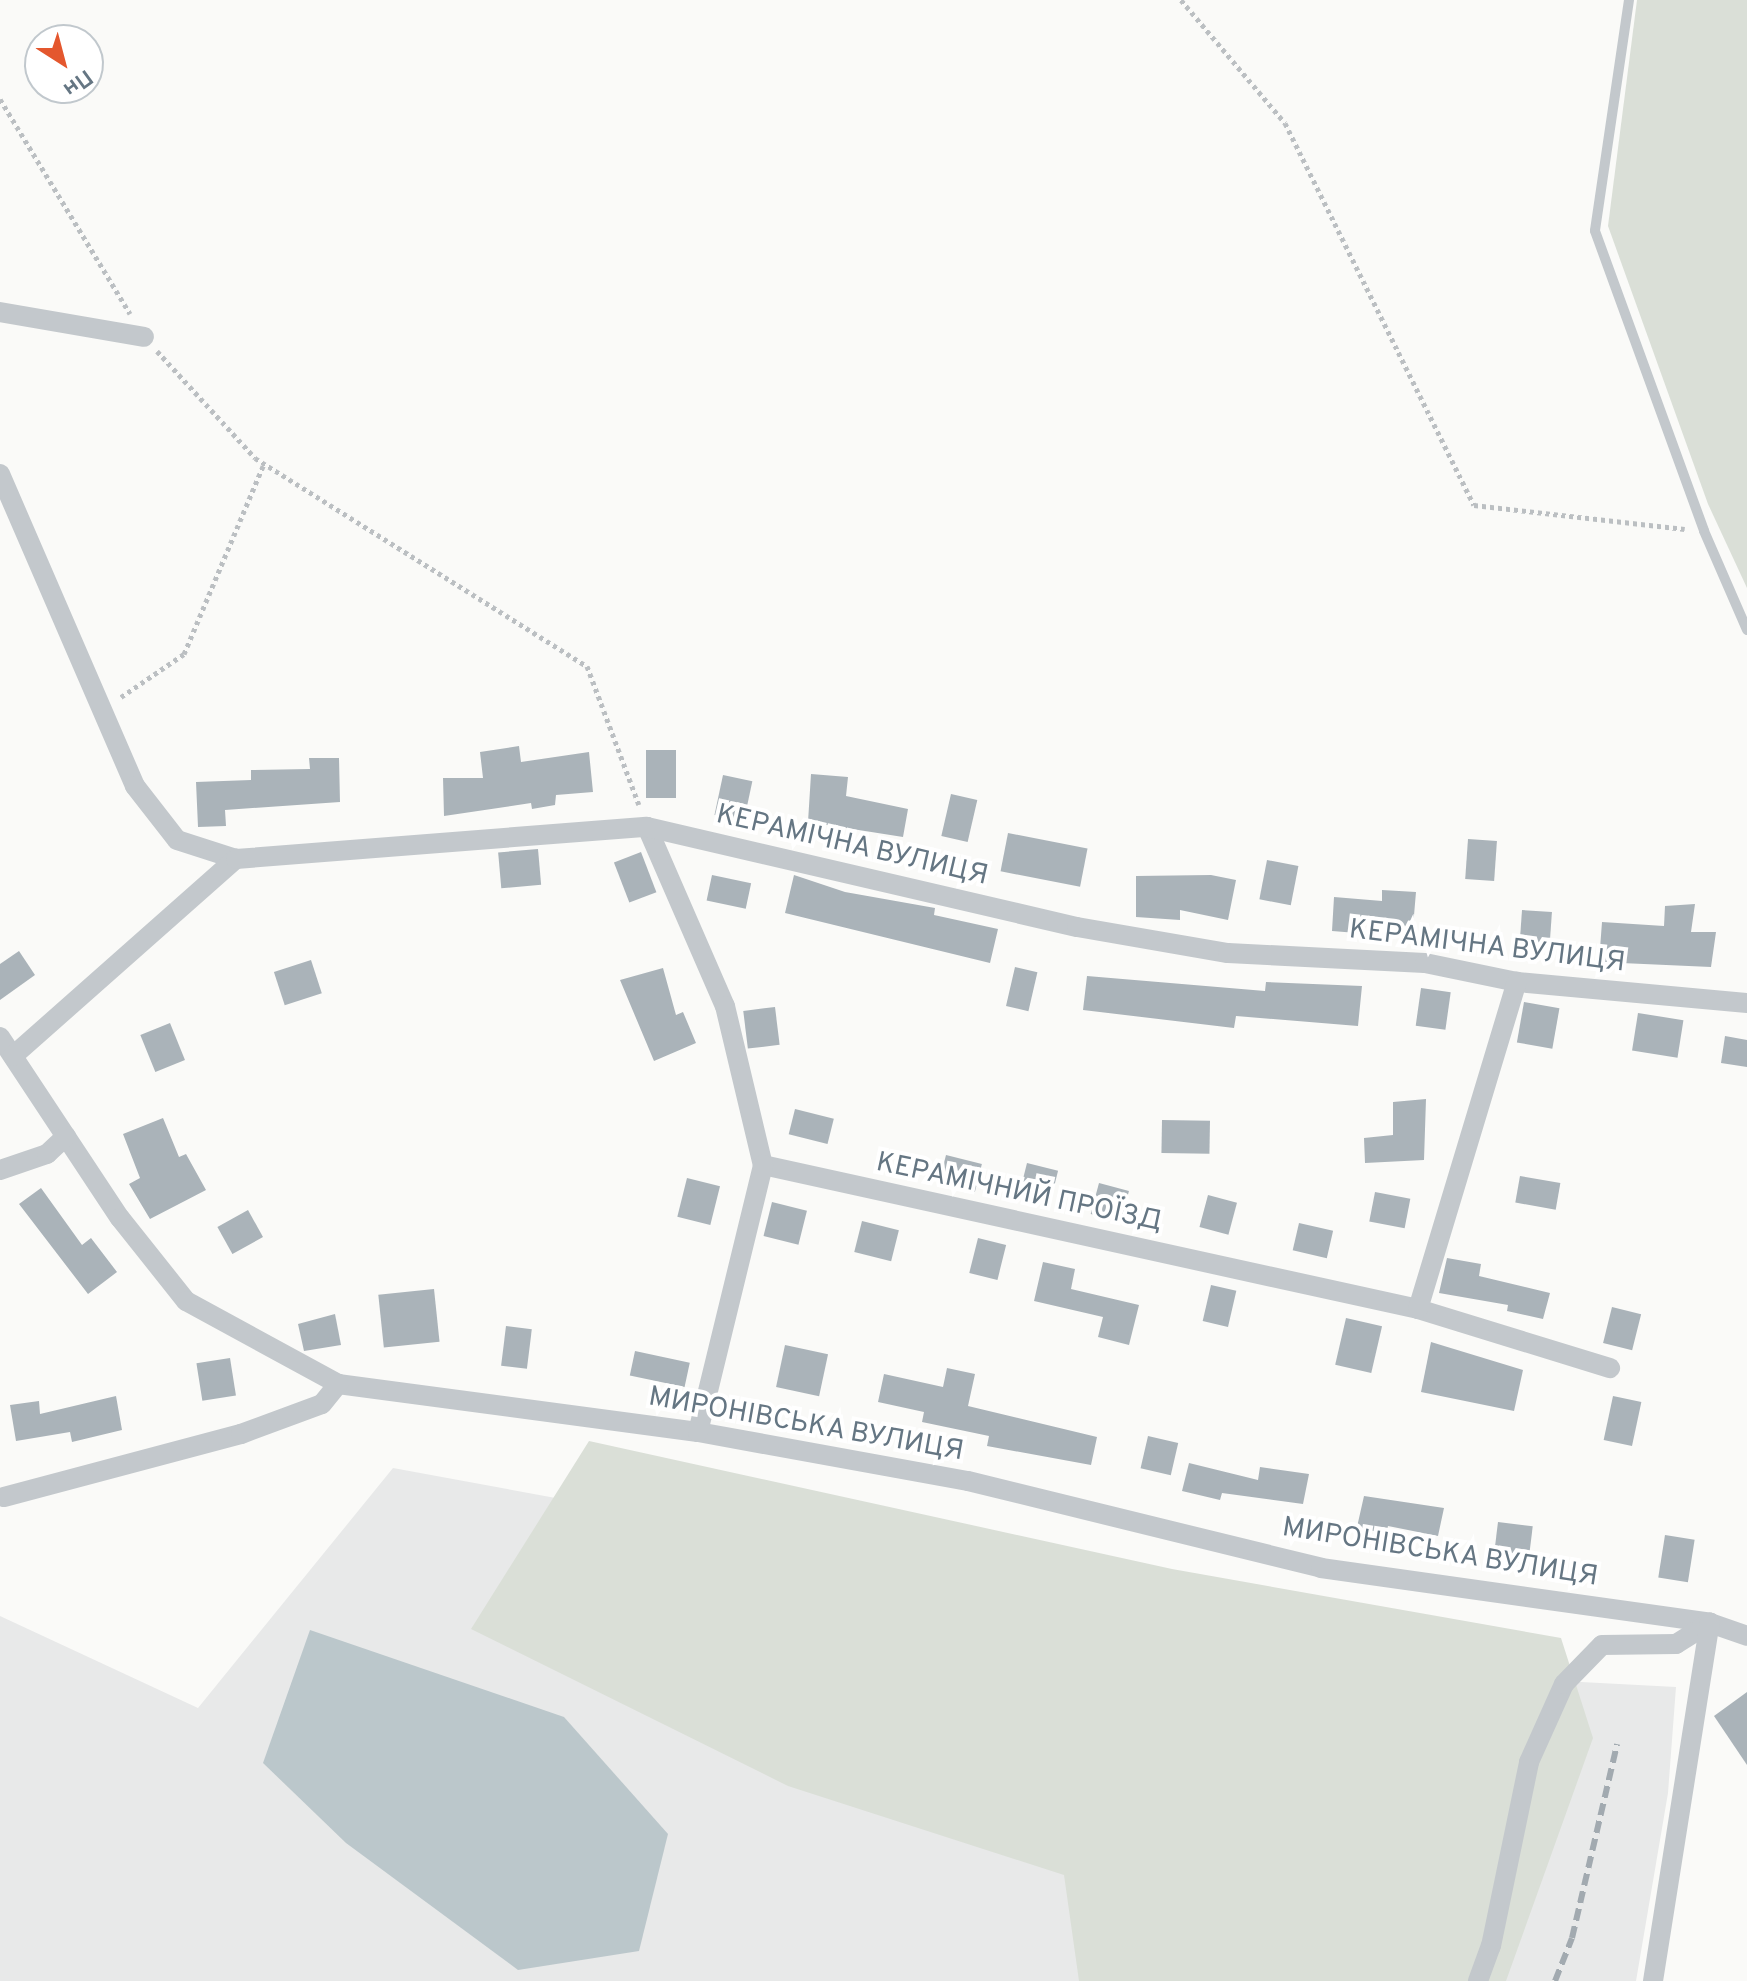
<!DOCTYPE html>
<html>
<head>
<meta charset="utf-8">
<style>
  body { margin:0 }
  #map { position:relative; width:1747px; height:1981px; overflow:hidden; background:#fafaf8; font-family:Overpass,sans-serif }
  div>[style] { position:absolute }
  .built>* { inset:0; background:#e8e9e9 }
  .green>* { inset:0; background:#dadfd7 }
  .water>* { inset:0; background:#bbc7cb }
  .building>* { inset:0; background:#aab3b9; transform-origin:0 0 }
  .path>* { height:5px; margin-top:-2.5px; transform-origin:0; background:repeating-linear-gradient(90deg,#bbbfc2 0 4px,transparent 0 8px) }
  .service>* { height:10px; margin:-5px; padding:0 5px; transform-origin:5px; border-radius:5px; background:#c3c8cc }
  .minor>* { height:20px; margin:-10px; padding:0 10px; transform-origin:10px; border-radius:10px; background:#c3c8cc }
  .rail>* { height:6px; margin-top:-3px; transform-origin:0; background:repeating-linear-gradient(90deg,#a2aab0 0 12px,transparent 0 18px) }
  span { translate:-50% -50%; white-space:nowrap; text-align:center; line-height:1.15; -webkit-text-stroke:8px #fff; paint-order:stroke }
  .street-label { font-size:28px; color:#657683 }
  .north { position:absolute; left:24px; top:24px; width:80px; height:80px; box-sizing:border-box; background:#fff; border:2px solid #c1c8cd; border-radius:50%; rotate:144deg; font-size:22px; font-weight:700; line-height:32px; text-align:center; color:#657683 }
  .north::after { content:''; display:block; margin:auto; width:28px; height:36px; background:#e4572e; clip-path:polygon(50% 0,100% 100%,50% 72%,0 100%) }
</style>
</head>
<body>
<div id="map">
  <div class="built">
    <i style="clip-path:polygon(393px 1468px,1543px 1680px,1676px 1687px,1668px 1793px,1636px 1981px,0 1981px,0 1616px,198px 1708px)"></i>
  </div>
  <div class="green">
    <i style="clip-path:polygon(1637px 0,1747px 0,1747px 588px,1708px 504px,1608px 226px)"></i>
    <i style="clip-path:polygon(589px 1441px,1172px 1569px,1561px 1638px,1593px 1738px,1506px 1981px,1079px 1981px,1064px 1875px,788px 1786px,471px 1629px)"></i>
  </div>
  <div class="water">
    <i style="clip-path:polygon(310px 1630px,564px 1717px,668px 1834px,639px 1951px,518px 1970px,346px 1843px,263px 1763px)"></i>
  </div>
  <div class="building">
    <i style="clip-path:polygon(519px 746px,521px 762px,589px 752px,593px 792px,556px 795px,555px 805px,532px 809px,531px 803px,444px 816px,443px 778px,483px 778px,480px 752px)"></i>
    <i style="left:676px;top:750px;width:48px;height:30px;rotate:90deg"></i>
    <i style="clip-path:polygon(309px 758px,339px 758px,340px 802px,225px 810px,226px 826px,198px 827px,196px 782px,251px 780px,251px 770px,310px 769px)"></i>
    <i style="clip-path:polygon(811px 774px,848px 777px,846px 796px,908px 809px,903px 837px,808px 822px)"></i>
    <i style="left:723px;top:775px;width:30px;height:41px;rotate:12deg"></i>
    <i style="left:951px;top:794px;width:27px;height:43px;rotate:13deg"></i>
    <i style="left:1008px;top:833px;width:81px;height:39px;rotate:11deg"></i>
    <i style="left:1468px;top:839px;width:29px;height:40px;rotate:4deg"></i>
    <i style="left:538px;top:849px;width:36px;height:40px;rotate:85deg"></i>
    <i style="left:641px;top:852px;width:43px;height:29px;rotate:69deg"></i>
    <i style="left:1267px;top:860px;width:32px;height:40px;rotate:11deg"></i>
    <i style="left:712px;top:875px;width:40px;height:26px;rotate:12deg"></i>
    <i style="clip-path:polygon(794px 875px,845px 892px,935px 908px,934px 915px,998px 929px,990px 963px,785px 913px)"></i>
    <i style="clip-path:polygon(1211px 875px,1236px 880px,1228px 920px,1180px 910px,1180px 920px,1136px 917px,1136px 876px)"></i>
    <i style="clip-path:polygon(1382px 890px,1416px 892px,1413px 927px,1358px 923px,1357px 933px,1332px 931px,1334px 897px,1382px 901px)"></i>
    <i style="clip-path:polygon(1695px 904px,1691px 932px,1716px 932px,1711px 967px,1599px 962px,1602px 922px,1664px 926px,1665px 906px)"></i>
    <i style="left:1522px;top:910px;width:30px;height:36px;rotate:4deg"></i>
    <i style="clip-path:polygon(19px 951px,35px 975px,0 1000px,0 964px)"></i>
    <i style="left:311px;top:960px;width:35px;height:39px;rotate:72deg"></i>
    <i style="left:1015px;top:967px;width:23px;height:40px;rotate:13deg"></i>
    <i style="clip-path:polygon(663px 968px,676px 1015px,683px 1012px,696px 1043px,654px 1061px,620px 980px)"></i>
    <i style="clip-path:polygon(1087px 976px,1265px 991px,1266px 982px,1362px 986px,1358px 1026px,1236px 1016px,1234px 1028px,1083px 1010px)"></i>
    <i style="left:1421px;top:988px;width:30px;height:38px;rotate:8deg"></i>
    <i style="left:1524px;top:1002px;width:36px;height:41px;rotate:10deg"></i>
    <i style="left:775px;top:1007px;width:38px;height:32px;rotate:83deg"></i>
    <i style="left:1638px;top:1013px;width:46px;height:38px;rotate:9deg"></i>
    <i style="left:170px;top:1023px;width:40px;height:32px;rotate:68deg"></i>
    <i style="clip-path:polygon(1725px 1036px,1747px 1040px,1747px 1067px,1721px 1063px)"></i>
    <i style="clip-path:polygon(1426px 1099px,1424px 1160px,1365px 1163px,1364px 1138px,1393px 1135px,1393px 1102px)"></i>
    <i style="left:795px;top:1109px;width:40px;height:26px;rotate:14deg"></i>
    <i style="clip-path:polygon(163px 1118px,179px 1157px,186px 1154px,206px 1190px,150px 1219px,129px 1184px,140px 1178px,123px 1134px)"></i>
    <i style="left:1162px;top:1120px;width:48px;height:33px;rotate:1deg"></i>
    <i style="left:946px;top:1155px;width:37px;height:29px;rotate:14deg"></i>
    <i style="left:1027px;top:1163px;width:32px;height:36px;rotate:14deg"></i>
    <i style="left:1520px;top:1176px;width:41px;height:27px;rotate:10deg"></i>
    <i style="left:687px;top:1178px;width:34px;height:40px;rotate:14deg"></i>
    <i style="left:1099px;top:1183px;width:31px;height:32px;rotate:15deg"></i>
    <i style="clip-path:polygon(41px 1188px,82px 1245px,91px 1238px,117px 1272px,88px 1294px,19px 1204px)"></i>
    <i style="left:1375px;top:1192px;width:36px;height:30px;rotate:11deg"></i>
    <i style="left:1208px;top:1195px;width:30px;height:33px;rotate:15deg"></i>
    <i style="left:772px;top:1202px;width:36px;height:35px;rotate:14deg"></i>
    <i style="left:248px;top:1210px;width:31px;height:35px;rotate:61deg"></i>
    <i style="left:862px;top:1221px;width:38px;height:32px;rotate:14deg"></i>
    <i style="left:1299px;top:1223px;width:35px;height:28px;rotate:13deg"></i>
    <i style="left:978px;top:1238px;width:29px;height:36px;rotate:14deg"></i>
    <i style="clip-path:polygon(1447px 1258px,1481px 1264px,1479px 1276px,1550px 1293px,1543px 1319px,1507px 1311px,1508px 1305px,1439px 1293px)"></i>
    <i style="clip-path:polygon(1043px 1262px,1075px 1269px,1071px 1289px,1139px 1305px,1129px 1345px,1098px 1337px,1103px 1317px,1034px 1301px)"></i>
    <i style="left:1211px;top:1285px;width:26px;height:37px;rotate:13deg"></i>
    <i style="left:434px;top:1289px;width:53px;height:56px;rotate:84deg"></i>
    <i style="left:1612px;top:1307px;width:30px;height:37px;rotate:14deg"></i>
    <i style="clip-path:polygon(335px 1314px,341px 1345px,304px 1351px,298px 1324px)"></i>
    <i style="left:1346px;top:1318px;width:37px;height:48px;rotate:13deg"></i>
    <i style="left:506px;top:1326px;width:26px;height:40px;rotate:7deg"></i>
    <i style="clip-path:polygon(1431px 1342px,1523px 1370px,1514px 1411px,1421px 1392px)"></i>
    <i style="left:785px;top:1345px;width:44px;height:43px;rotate:12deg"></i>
    <i style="left:635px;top:1351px;width:56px;height:25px;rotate:12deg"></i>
    <i style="left:230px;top:1358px;width:38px;height:34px;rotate:81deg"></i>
    <i style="clip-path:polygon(947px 1368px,975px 1374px,968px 1406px,1097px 1437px,1091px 1465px,987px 1446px,989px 1436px,922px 1422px,924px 1412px,878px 1402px,884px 1374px,943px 1387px)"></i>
    <i style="clip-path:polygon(116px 1396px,122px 1430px,72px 1442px,70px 1432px,16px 1441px,10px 1405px,39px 1401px,40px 1414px)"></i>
    <i style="left:1613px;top:1396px;width:29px;height:45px;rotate:12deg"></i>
    <i style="left:1148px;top:1436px;width:31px;height:33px;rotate:13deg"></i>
    <i style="clip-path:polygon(1189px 1463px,1258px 1480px,1260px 1467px,1309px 1474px,1303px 1504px,1222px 1493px,1220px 1500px,1182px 1491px)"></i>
    <i style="clip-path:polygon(1364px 1496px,1444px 1508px,1438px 1536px,1388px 1526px,1386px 1534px,1357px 1527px)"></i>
    <i style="left:1498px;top:1522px;width:35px;height:38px;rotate:7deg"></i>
    <i style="left:1665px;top:1535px;width:30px;height:43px;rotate:9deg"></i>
    <i style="clip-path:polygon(1747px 1692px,1747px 1765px,1714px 1716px)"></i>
  </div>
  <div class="path">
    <i style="left:1181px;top:0;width:161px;rotate:49.8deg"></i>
    <i style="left:1285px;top:123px;width:426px;rotate:63.7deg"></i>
    <i style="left:1474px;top:505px;width:212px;rotate:6.5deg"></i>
    <i style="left:0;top:99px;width:251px;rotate:58.8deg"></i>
    <i style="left:157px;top:351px;width:145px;rotate:47.5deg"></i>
    <i style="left:255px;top:458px;width:392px;rotate:32.1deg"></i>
    <i style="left:587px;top:666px;width:148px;rotate:69.5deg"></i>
    <i style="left:121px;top:697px;width:76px;rotate:-34.3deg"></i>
    <i style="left:184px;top:654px;width:206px;rotate:-67.2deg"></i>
  </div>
  <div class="service">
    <i style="left:1629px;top:0;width:233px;rotate:98.4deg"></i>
    <i style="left:1595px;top:231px;width:319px;rotate:70deg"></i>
    <i style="left:1704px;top:531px;width:108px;rotate:66.5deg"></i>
  </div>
  <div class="minor">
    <i style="left:0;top:312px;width:146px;rotate:9.8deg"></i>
    <i style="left:0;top:474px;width:340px;rotate:66.6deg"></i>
    <i style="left:135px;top:786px;width:68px;rotate:52.1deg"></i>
    <i style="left:177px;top:840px;width:62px;rotate:17.9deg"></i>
    <i style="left:647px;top:827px;width:195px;rotate:66.5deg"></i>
    <i style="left:725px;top:1006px;width:163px;rotate:76.6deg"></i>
    <i style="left:763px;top:1165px;width:671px;rotate:12.4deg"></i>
    <i style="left:1418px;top:1309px;width:201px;rotate:17.1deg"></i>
    <i style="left:0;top:1037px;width:217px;rotate:56.5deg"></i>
    <i style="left:120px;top:1218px;width:106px;rotate:51.5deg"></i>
    <i style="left:186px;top:1301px;width:173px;rotate:28.6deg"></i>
    <i style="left:338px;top:1384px;width:363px;rotate:7.6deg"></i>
    <i style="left:698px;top:1432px;width:274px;rotate:10.3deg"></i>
    <i style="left:968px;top:1481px;width:364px;rotate:13.8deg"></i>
    <i style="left:1321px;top:1568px;width:393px;rotate:8deg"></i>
    <i style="left:1710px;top:1623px;width:39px;rotate:19deg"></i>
    <i style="left:13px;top:1056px;width:298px;rotate:-41.5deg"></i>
    <i style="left:236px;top:859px;width:412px;rotate:-4.5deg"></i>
    <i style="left:647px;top:827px;width:441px;rotate:13.1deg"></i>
    <i style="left:1077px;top:927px;width:153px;rotate:9.8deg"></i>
    <i style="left:1228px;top:953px;width:197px;rotate:2.9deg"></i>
    <i style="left:1425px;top:963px;width:94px;rotate:11.7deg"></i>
    <i style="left:1517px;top:982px;width:231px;rotate:5.2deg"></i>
    <i style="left:0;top:1170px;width:50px;rotate:-18.8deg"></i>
    <i style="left:47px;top:1154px;width:26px;rotate:-43deg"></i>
    <i style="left:1418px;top:1309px;width:342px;rotate:-73.2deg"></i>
    <i style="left:698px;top:1432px;width:275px;rotate:-76.3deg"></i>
    <i style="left:4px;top:1497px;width:245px;rotate:-14.9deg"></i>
    <i style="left:241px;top:1434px;width:86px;rotate:-20.3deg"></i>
    <i style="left:322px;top:1404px;width:26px;rotate:-51deg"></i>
    <i style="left:1478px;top:1981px;width:37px;rotate:-70deg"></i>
    <i style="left:1491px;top:1946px;width:188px;rotate:-78.3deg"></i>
    <i style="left:1529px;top:1762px;width:85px;rotate:-65.8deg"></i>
    <i style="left:1564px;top:1684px;width:54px;rotate:-45.7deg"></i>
    <i style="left:1602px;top:1645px;width:74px;rotate:-0.8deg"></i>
    <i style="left:1676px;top:1644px;width:40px;rotate:-32deg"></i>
    <i style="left:1653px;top:1981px;width:363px;rotate:-81deg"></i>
  </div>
  <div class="rail">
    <i style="left:1555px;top:1981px;width:46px;rotate:-68.4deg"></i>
    <i style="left:1572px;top:1938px;width:199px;rotate:-76.9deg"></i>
  </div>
  <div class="street-label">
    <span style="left:852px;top:846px;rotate:13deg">КЕРАМІЧНА ВУЛИЦЯ</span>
    <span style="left:1487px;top:947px;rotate:7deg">КЕРАМІЧНА ВУЛИЦЯ</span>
    <span style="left:1019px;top:1193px;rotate:12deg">КЕРАМІЧНИЙ ПРОЇЗД</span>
    <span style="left:806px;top:1425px;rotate:10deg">МИРОНІВСЬКА ВУЛИЦЯ</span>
    <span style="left:1440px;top:1553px;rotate:9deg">МИРОНІВСЬКА ВУЛИЦЯ</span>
  </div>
  <div class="north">Пн</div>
</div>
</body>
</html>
